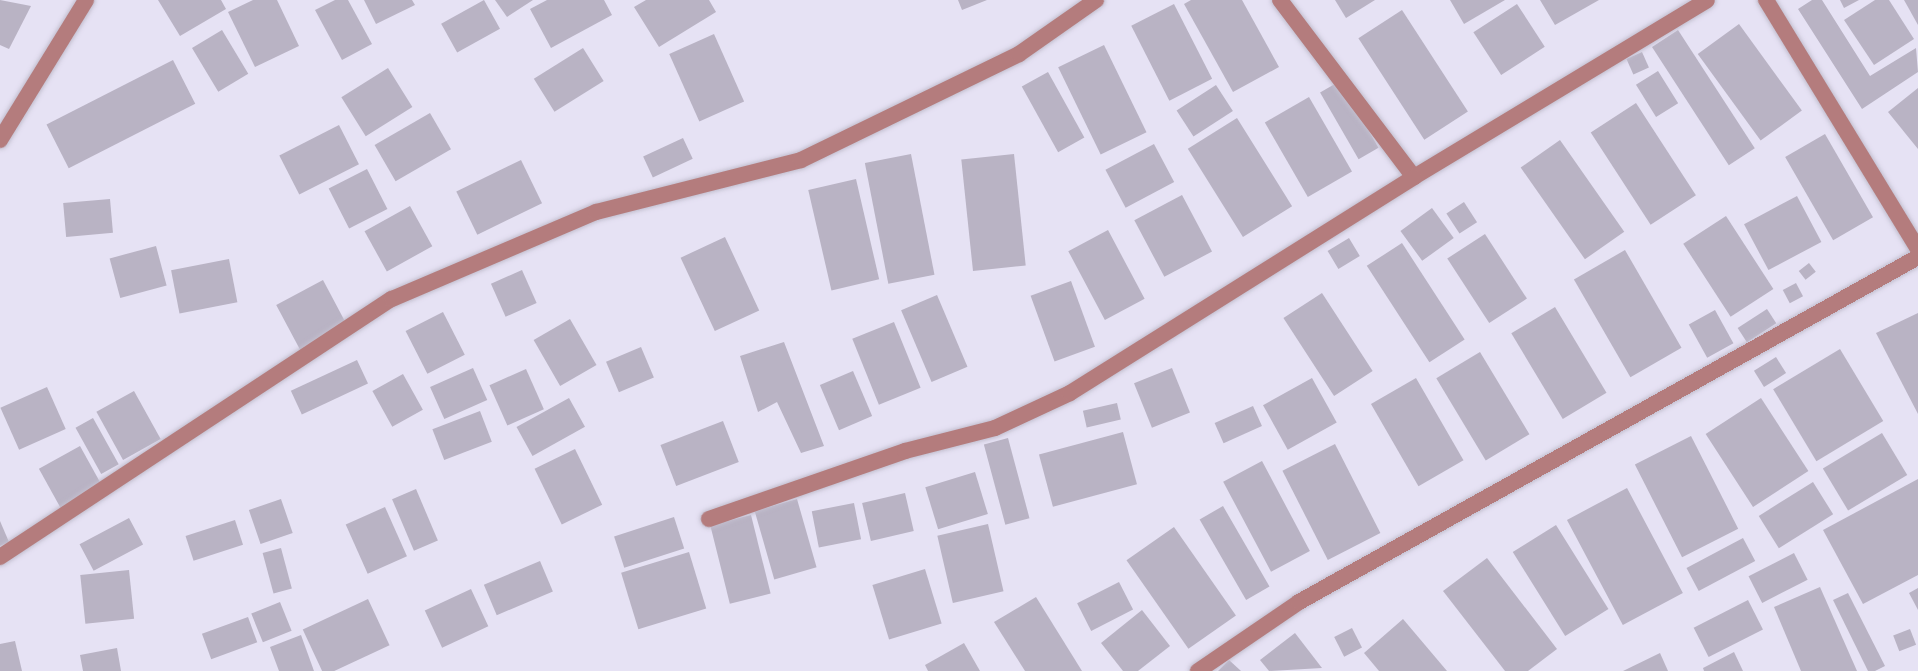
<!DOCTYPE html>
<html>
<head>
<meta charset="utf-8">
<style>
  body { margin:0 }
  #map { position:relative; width:1918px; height:671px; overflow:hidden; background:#e6e2f4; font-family:"Roboto Condensed",sans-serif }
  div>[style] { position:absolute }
  .building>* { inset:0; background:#b9b3c4; transform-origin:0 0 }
  .roads { filter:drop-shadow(0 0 2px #c2bece) drop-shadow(0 0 2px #c2bece) }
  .minor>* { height:16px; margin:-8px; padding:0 8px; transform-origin:8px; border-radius:8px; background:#b47c7d }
  .tertiary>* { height:16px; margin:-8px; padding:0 8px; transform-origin:8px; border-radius:8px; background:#b47c7d }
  span { translate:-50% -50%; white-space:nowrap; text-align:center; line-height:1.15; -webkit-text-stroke:7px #e6e2f4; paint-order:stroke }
</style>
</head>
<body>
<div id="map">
  <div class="building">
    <i style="clip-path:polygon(0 0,31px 6px,9px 49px,0 45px)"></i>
    <i style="clip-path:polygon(158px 0,221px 0,226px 9px,180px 36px)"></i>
    <i style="clip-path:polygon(253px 0,277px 0,299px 46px,255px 67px,228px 12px)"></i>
    <i style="clip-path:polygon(335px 0,348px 0,372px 44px,342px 60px,315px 10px)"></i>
    <i style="clip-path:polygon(364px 0,412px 0,415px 5px,376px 24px)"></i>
    <i style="left:484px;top:0;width:33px;height:49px;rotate:61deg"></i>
    <i style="clip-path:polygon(495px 0,533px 0,507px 17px)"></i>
    <i style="clip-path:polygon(547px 0,604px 0,612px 15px,551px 48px,530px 9px)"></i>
    <i style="clip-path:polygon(646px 0,709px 0,716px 12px,659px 47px,634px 7px)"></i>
    <i style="clip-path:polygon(958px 0,987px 0,962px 10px)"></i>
    <i style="clip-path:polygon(1191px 0,1242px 0,1279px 67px,1233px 92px,1184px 4px)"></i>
    <i style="clip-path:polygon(1335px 0,1375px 0,1346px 18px)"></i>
    <i style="clip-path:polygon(1450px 0,1505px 0,1464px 24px)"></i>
    <i style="clip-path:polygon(1540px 0,1599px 0,1555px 25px)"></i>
    <i style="clip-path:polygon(1812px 0,1822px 0,1870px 76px,1916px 48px,1918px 72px,1862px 109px,1798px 9px)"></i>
    <i style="clip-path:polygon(1840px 0,1859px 0,1844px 8px)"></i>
    <i style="clip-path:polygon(1875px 0,1889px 0,1914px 39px,1874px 65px,1844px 20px)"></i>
    <i style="clip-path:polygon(1904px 0,1918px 0,1918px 25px)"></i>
    <i style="left:1174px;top:4px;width:84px;height:48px;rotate:63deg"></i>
    <i style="left:1517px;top:4px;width:51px;height:52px;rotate:57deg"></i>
    <i style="left:1402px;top:10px;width:121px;height:52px;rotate:57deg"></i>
    <i style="left:1739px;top:24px;width:107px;height:51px;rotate:54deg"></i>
    <i style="left:222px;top:30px;width:51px;height:35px;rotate:59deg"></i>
    <i style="left:1678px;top:30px;width:141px;height:31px;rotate:57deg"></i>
    <i style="left:714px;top:34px;width:74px;height:49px;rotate:66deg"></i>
    <i style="left:1104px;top:45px;width:97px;height:51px;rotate:64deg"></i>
    <i style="left:583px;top:48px;width:39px;height:58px;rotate:58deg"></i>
    <i style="left:1642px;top:52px;width:17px;height:17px;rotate:66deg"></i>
    <i style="left:173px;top:60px;width:49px;height:142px;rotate:63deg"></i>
    <i style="left:388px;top:68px;width:46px;height:55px;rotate:58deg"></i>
    <i style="left:1658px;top:71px;width:38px;height:26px;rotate:58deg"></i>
    <i style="left:1048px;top:72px;width:75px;height:30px;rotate:61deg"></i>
    <i style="left:1340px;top:81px;width:77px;height:23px;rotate:60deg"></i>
    <i style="left:1216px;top:85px;width:31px;height:47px;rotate:57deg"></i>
    <i style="clip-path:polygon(1918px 88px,1918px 149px,1888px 112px)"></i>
    <i style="left:1309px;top:97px;width:86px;height:51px;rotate:60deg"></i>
    <i style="left:1636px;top:103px;width:110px;height:54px;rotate:57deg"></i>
    <i style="left:430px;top:113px;width:42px;height:64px;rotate:60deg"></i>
    <i style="left:1237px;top:118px;width:104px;height:58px;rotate:58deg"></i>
    <i style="left:339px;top:125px;width:44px;height:67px;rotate:63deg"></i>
    <i style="left:1825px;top:134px;width:96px;height:46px;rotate:60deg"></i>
    <i style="left:683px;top:138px;width:23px;height:44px;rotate:65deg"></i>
    <i style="left:1560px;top:140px;width:112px;height:48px;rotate:55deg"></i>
    <i style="left:1154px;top:144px;width:43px;height:55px;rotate:62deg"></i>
    <i style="left:911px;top:154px;width:123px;height:47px;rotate:79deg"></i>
    <i style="left:1014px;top:154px;width:112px;height:53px;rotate:84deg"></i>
    <i style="left:521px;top:160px;width:48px;height:72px;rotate:64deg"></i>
    <i style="left:367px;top:169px;width:45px;height:43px;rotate:63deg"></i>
    <i style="left:856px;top:179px;width:103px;height:49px;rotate:77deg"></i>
    <i style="left:1182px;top:195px;width:64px;height:54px;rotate:62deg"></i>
    <i style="left:1797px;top:196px;width:52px;height:60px;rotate:62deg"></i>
    <i style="left:110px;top:199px;width:34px;height:47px;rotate:85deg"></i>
    <i style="left:1464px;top:202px;width:24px;height:21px;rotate:57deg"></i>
    <i style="left:410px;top:206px;width:46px;height:52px;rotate:61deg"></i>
    <i style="left:1432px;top:208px;width:37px;height:39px;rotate:54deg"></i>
    <i style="left:1726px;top:216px;width:87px;height:51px;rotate:57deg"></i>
    <i style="left:1108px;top:230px;width:78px;height:45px;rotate:62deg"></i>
    <i style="left:1485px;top:234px;width:77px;height:45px;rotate:57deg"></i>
    <i style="left:725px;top:237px;width:81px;height:49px;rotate:65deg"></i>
    <i style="left:1349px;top:238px;width:21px;height:25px;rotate:59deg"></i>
    <i style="left:1402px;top:243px;width:115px;height:42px;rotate:57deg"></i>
    <i style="left:156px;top:246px;width:41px;height:48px;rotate:75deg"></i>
    <i style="left:1625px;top:250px;width:113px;height:59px;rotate:60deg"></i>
    <i style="left:229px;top:259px;width:44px;height:59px;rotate:79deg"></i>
    <i style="left:1809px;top:263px;width:11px;height:13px;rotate:52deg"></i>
    <i style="left:522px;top:270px;width:36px;height:34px;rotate:66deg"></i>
    <i style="left:323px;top:280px;width:52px;height:53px;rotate:62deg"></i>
    <i style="left:1071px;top:281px;width:70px;height:43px;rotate:70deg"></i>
    <i style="left:1796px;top:283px;width:15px;height:15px;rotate:62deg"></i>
    <i style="left:1322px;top:293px;width:93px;height:46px;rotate:57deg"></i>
    <i style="left:937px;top:295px;width:78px;height:39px;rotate:67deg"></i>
    <i style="left:1555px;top:307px;width:100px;height:51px;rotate:59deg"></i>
    <i style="left:1767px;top:309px;width:17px;height:35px;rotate:57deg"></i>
    <i style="left:1715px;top:310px;width:38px;height:30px;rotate:61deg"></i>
    <i style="left:443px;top:312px;width:48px;height:42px;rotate:63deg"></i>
    <i style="clip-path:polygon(1918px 313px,1918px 414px,1876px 333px)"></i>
    <i style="left:570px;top:319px;width:53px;height:42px;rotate:60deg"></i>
    <i style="left:894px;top:322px;width:71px;height:45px;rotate:68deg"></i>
    <i style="clip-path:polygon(784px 342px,824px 446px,801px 453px,777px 402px,758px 412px,740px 356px)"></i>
    <i style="left:641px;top:347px;width:33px;height:38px;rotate:67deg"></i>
    <i style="left:1840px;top:349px;width:84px;height:78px;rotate:59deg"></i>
    <i style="left:1480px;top:352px;width:96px;height:51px;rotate:59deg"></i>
    <i style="left:1776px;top:357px;width:19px;height:26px;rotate:58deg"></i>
    <i style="left:357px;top:360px;width:26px;height:73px;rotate:65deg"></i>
    <i style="left:473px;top:368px;width:35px;height:47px;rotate:66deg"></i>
    <i style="left:1172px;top:368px;width:48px;height:41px;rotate:68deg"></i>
    <i style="left:526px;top:369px;width:44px;height:40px;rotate:66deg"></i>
    <i style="left:853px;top:371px;width:49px;height:36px;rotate:67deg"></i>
    <i style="left:403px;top:374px;width:41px;height:35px;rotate:61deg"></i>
    <i style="left:1312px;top:378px;width:51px;height:56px;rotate:61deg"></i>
    <i style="left:1416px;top:378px;width:95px;height:52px;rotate:60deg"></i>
    <i style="left:47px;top:387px;width:46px;height:51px;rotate:66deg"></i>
    <i style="left:134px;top:391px;width:55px;height:43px;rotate:61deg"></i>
    <i style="left:569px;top:398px;width:33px;height:60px;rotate:61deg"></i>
    <i style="left:1761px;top:398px;width:87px;height:66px;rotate:57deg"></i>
    <i style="left:1117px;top:403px;width:17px;height:35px;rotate:77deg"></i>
    <i style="left:1253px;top:406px;width:22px;height:42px;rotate:66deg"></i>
    <i style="left:480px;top:411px;width:33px;height:51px;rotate:69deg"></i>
    <i style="left:93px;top:418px;width:53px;height:20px;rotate:61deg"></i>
    <i style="left:723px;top:421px;width:44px;height:67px;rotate:69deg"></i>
    <i style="left:1123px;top:432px;width:54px;height:87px;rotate:75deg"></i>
    <i style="left:1882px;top:433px;width:49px;height:69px;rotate:59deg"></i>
    <i style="left:1691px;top:436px;width:104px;height:63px;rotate:63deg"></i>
    <i style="left:1008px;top:438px;width:83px;height:25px;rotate:75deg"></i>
    <i style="left:1335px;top:444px;width:100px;height:59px;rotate:63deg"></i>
    <i style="left:80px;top:446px;width:46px;height:47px;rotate:61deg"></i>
    <i style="left:575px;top:449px;width:62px;height:45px;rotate:64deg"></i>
    <i style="left:1262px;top:461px;width:102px;height:44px;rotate:62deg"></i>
    <i style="left:975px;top:472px;width:44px;height:52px;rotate:73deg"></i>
    <i style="clip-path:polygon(1918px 479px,1918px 575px,1863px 604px,1823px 530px)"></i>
    <i style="left:1813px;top:482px;width:38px;height:64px;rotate:58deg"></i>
    <i style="left:1627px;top:488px;width:119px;height:68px;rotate:62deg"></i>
    <i style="left:416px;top:489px;width:56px;height:26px;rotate:67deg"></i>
    <i style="left:905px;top:493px;width:39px;height:44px;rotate:77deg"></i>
    <i style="left:281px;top:499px;width:36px;height:34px;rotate:71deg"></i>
    <i style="left:797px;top:499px;width:71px;height:44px;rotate:74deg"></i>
    <i style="left:854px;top:503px;width:37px;height:43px;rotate:79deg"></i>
    <i style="left:1223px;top:506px;width:93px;height:27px;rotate:60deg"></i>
    <i style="left:385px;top:507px;width:54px;height:43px;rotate:66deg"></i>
    <i style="left:751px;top:515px;width:81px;height:42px;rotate:76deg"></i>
    <i style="left:674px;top:517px;width:33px;height:63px;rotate:72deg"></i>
    <i style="left:129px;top:518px;width:30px;height:56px;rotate:62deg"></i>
    <i style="left:235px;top:520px;width:26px;height:52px;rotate:72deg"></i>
    <i style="clip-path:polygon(0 521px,9px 542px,0 546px)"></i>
    <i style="left:988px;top:524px;width:69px;height:52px;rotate:77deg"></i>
    <i style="left:1556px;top:525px;width:99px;height:51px;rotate:58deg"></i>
    <i style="left:1174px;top:527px;width:108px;height:58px;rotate:55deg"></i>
    <i style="left:1743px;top:538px;width:26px;height:64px;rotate:62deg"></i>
    <i style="left:281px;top:548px;width:42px;height:19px;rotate:75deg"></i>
    <i style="left:689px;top:552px;width:59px;height:71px;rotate:73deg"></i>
    <i style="left:1794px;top:553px;width:30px;height:51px;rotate:63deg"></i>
    <i style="clip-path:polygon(1487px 558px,1557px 649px,1528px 671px,1505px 671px,1443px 591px)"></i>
    <i style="left:540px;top:561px;width:33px;height:61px;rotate:67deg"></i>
    <i style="left:925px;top:569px;width:57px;height:55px;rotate:73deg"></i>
    <i style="left:129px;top:570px;width:49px;height:49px;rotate:84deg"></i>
    <i style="left:1119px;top:582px;width:31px;height:47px;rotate:63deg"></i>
    <i style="clip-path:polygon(1820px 587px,1857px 671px,1801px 671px,1774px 607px)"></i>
    <i style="clip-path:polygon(1918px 588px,1918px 610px,1909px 593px)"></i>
    <i style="left:471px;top:589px;width:41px;height:51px;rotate:65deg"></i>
    <i style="clip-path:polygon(1848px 593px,1885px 666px,1875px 671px,1868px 671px,1833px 600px)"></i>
    <i style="clip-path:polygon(1036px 597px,1082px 671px,1025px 671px,994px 622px)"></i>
    <i style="left:368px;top:599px;width:51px;height:72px;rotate:65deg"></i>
    <i style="left:1748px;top:600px;width:33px;height:61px;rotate:63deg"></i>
    <i style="left:280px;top:602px;width:31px;height:31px;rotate:68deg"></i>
    <i style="clip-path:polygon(1142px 610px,1170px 646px,1138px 671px,1123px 671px,1101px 643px)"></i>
    <i style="left:248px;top:617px;width:27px;height:49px;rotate:70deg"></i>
    <i style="clip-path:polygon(1403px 619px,1447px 671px,1379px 671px,1364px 653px)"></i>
    <i style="left:1352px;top:628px;width:22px;height:20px;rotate:63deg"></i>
    <i style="left:1910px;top:629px;width:17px;height:18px;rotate:69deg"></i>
    <i style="clip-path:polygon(1295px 633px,1322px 668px,1269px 671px,1260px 660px)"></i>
    <i style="clip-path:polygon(301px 635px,314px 671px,279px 671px,270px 647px)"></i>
    <i style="clip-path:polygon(15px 641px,22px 671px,0 671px,0 644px)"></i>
    <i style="clip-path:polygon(964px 643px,980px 671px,928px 671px,925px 665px)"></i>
    <i style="clip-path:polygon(117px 648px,121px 671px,83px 671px,80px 655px)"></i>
    <i style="clip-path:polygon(1734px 652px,1743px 671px,1704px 671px,1703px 668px)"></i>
    <i style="clip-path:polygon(1660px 653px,1668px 671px,1623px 671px)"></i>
    <i style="clip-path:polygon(1229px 660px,1241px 671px,1218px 671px)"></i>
  </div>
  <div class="roads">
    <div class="minor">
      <i style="left:1280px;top:0;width:222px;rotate:52.9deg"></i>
      <i style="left:1414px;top:177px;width:342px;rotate:-31.1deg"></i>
      <i style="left:1766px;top:0;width:292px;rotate:58.6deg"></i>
      <i style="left:0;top:140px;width:164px;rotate:-58.4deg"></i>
      <i style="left:709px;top:519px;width:207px;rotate:-19.1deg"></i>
      <i style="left:905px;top:451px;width:93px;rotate:-14.3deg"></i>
      <i style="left:995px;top:428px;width:83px;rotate:-25deg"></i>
      <i style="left:1070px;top:393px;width:406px;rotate:-32.1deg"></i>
      <i style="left:1198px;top:671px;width:122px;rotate:-34.3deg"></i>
      <i style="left:1299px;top:602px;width:709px;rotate:-29.13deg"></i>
    </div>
    <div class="tertiary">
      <i style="left:0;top:557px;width:469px;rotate:-33.4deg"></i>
      <i style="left:392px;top:299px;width:222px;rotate:-23.1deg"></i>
      <i style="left:596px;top:212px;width:211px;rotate:-14.2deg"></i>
      <i style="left:801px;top:160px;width:242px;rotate:-25.9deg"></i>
      <i style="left:1019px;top:54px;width:94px;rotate:-35deg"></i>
    </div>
  </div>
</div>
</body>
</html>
